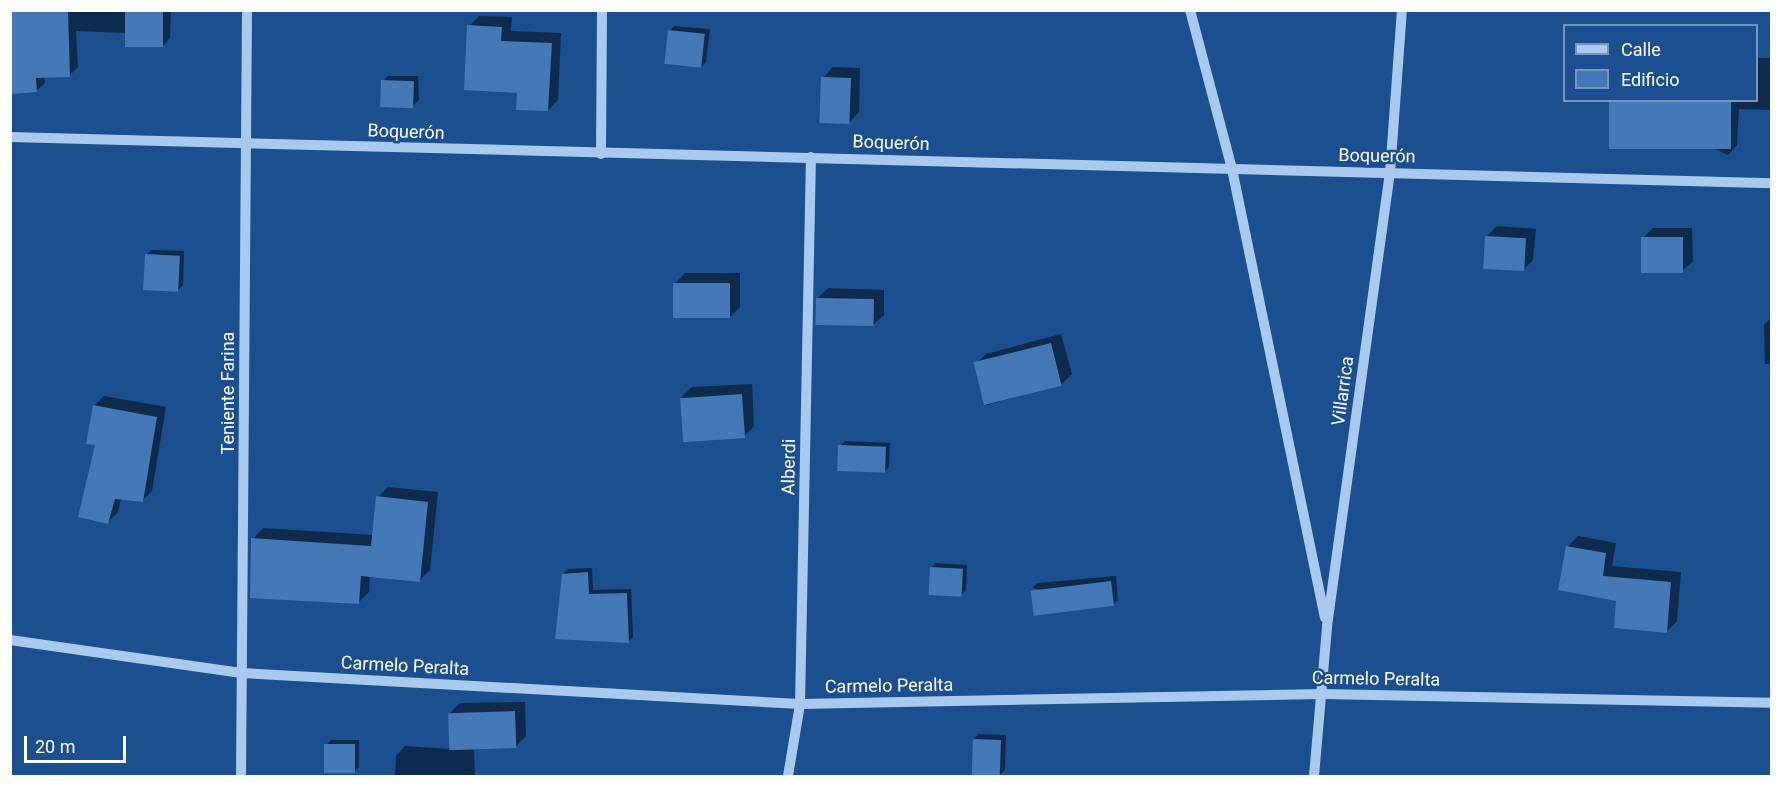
<!DOCTYPE html>
<html>
<head>
<meta charset="utf-8">
<style>
  body { margin:0 }
  #map { position:relative; width:1782px; height:787px; overflow:hidden; background:#1b4f8f; font-family:Roboto,sans-serif }
  div>[style] { position:absolute }
  .shadow>* { inset:0; background:#0007 }
  .building>* { inset:0; background:#4478b7; transform-origin:0 0 }
  .minor>* { height:10px; margin:-5px; padding:0 5px; transform-origin:5px; border-radius:5px; background:#a9c9ee }
  span { translate:-50% -50%; white-space:nowrap; text-align:center; line-height:1.15; -webkit-text-stroke:5px #1b4f8f; paint-order:stroke }
  .street-label { font-size:18px; color:#fff }
  .frame { position:absolute; inset:0; border:12px solid #fff; pointer-events:none }
  .legend { position:absolute; left:1563px; top:24px; width:195px; height:78px; box-sizing:border-box; background:#1b4f8f; border:2px solid #7695bc; margin:0; padding:8px 10px; list-style:none; font-size:18px; color:#fff }
  .legend li { display:flex; align-items:center; gap:12px; height:30px }
  .legend b { width:30px; border:2px solid #7695bc }
  .scale { position:absolute; left:24px; top:736px; width:102px; height:27px; box-sizing:border-box; border:3px solid #fff; border-top:0; padding-left:8px; font-size:18px; line-height:21px; white-space:nowrap; color:#fff; -webkit-text-stroke:4px #1b4f8f; paint-order:stroke }
</style>
</head>
<body>
<div id="map">
  <div class="shadow">
    <i style="clip-path:polygon(10px 10px,171px 10px,170px 38px,162px 47px,126px 33px,76px 31px,78px 67px,69px 76px,44px 76px,45px 83px,36px 91px)"></i>
    <i style="clip-path:polygon(479px 16px,512px 17px,511px 31px,561px 33px,558px 100px,548px 110px,519px 92px,469px 26px)"></i>
    <i style="clip-path:polygon(674px 26px,710px 29px,706px 62px,701px 67px,669px 31px)"></i>
    <i style="clip-path:polygon(1756px 58px,1772px 58px,1772px 110px,1739px 109px,1737px 145px,1728px 155px,1610px 100px,1756px 100px)"></i>
    <i style="clip-path:polygon(833px 67px,860px 68px,859px 112px,849px 123px,823px 78px)"></i>
    <i style="clip-path:polygon(388px 76px,418px 76px,419px 100px,414px 105px,383px 81px)"></i>
    <i style="clip-path:polygon(1497px 226px,1536px 229px,1533px 260px,1523px 270px,1487px 236px)"></i>
    <i style="clip-path:polygon(1653px 228px,1692px 228px,1693px 261px,1682px 271px,1643px 238px)"></i>
    <i style="clip-path:polygon(151px 250px,184px 251px,183px 285px,178px 290px,146px 255px)"></i>
    <i style="clip-path:polygon(685px 273px,740px 273px,740px 307px,730px 317px,675px 284px)"></i>
    <i style="clip-path:polygon(828px 288px,884px 290px,884px 315px,873px 325px,817px 299px)"></i>
    <i style="clip-path:polygon(1772px 317px,1772px 364px,1765px 364px,1764px 325px)"></i>
    <i style="clip-path:polygon(1061px 334px,1072px 374px,1062px 384px,987px 405px,976px 364px,986px 354px)"></i>
    <i style="clip-path:polygon(752px 384px,754px 426px,744px 437px,681px 397px,692px 387px)"></i>
    <i style="clip-path:polygon(104px 396px,166px 407px,152px 491px,142px 501px,121px 498px,118px 512px,108px 522px,94px 406px)"></i>
    <i style="clip-path:polygon(845px 441px,890px 443px,889px 467px,884px 472px,840px 446px)"></i>
    <i style="clip-path:polygon(388px 487px,438px 492px,430px 570px,419px 581px,370px 575px,369px 592px,358px 603px,253px 539px,263px 528px,374px 535px,378px 497px)"></i>
    <i style="clip-path:polygon(1578px 536px,1616px 543px,1612px 566px,1681px 572px,1677px 621px,1667px 631px,1567px 547px)"></i>
    <i style="clip-path:polygon(936px 563px,967px 565px,966px 590px,961px 595px,931px 568px)"></i>
    <i style="clip-path:polygon(592px 568px,593px 590px,631px 589px,633px 637px,628px 642px,563px 574px,568px 569px)"></i>
    <i style="clip-path:polygon(1116px 576px,1118px 600px,1113px 605px,1032px 588px,1037px 583px)"></i>
    <i style="clip-path:polygon(525px 702px,526px 736px,515px 747px,474px 748px,475px 776px,395px 776px,396px 756px,405px 746px,450px 749px,449px 714px,460px 703px)"></i>
    <i style="clip-path:polygon(979px 734px,1006px 735px,1005px 770px,1000px 775px,974px 739px)"></i>
    <i style="clip-path:polygon(331px 740px,359px 740px,359px 767px,354px 772px,326px 745px)"></i>
  </div>
  <div class="building">
    <i style="clip-path:polygon(10px 10px,68px 10px,70px 77px,36px 78px,37px 92px,11px 94px)"></i>
    <i style="left:125px;top:10px;width:38px;height:37px"></i>
    <i style="clip-path:polygon(467px 25px,502px 27px,501px 41px,552px 43px,548px 111px,516px 110px,517px 93px,464px 90px)"></i>
    <i style="left:668px;top:30px;width:37px;height:34px;rotate:6deg"></i>
    <i style="left:821px;top:77px;width:30px;height:46px;rotate:2deg"></i>
    <i style="left:381px;top:80px;width:33px;height:27px;rotate:2deg"></i>
    <i style="left:1609px;top:100px;width:122px;height:49px"></i>
    <i style="left:1485px;top:236px;width:41px;height:33px;rotate:3deg"></i>
    <i style="left:1641px;top:237px;width:42px;height:36px"></i>
    <i style="left:145px;top:254px;width:35px;height:36px;rotate:3deg"></i>
    <i style="left:673px;top:283px;width:57px;height:35px"></i>
    <i style="left:816px;top:298px;width:58px;height:27px;rotate:1deg"></i>
    <i style="left:1051px;top:343px;width:44px;height:80px;rotate:76deg"></i>
    <i style="left:742px;top:394px;width:44px;height:62px;rotate:86deg"></i>
    <i style="clip-path:polygon(93px 405px,157px 417px,143px 502px,115px 499px,108px 524px,78px 517px,95px 445px,86px 444px)"></i>
    <i style="left:838px;top:445px;width:48px;height:26px;rotate:2deg"></i>
    <i style="clip-path:polygon(376px 496px,428px 502px,420px 582px,361px 576px,359px 604px,250px 598px,251px 538px,371px 546px)"></i>
    <i style="clip-path:polygon(1566px 546px,1606px 553px,1603px 576px,1671px 582px,1667px 633px,1614px 628px,1616px 601px,1558px 590px)"></i>
    <i style="left:930px;top:567px;width:33px;height:28px;rotate:3deg"></i>
    <i style="clip-path:polygon(588px 572px,589px 594px,627px 593px,629px 643px,555px 639px,562px 574px)"></i>
    <i style="left:1111px;top:581px;width:25px;height:81px;rotate:83deg"></i>
    <i style="left:515px;top:711px;width:37px;height:67px;rotate:88deg"></i>
    <i style="left:973px;top:739px;width:28px;height:36px;rotate:2deg"></i>
    <i style="left:324px;top:744px;width:31px;height:29px"></i>
  </div>
  <div class="minor">
    <i style="left:1190px;top:10px;width:164px;rotate:75.2deg"></i>
    <i style="left:1232px;top:169px;width:458px;rotate:78.3deg"></i>
    <i style="left:10px;top:137px;width:1763px;rotate:1.5deg"></i>
    <i style="left:601px;top:154px;width:144px;rotate:-89.6deg"></i>
    <i style="left:10px;top:640px;width:234px;rotate:8.1deg"></i>
    <i style="left:242px;top:673px;width:559px;rotate:3.18deg"></i>
    <i style="left:800px;top:704px;width:522px;rotate:-1.1deg"></i>
    <i style="left:1322px;top:694px;width:450px;rotate:1.1deg"></i>
    <i style="left:241px;top:776px;width:766px;rotate:-89.55deg"></i>
    <i style="left:788px;top:776px;width:73px;rotate:-80.5deg"></i>
    <i style="left:800px;top:704px;width:547px;rotate:-88.85deg"></i>
    <i style="left:1314px;top:776px;width:151px;rotate:-85deg"></i>
    <i style="left:1327px;top:626px;width:457px;rotate:-82.1deg"></i>
    <i style="left:1390px;top:173px;width:163px;rotate:-85.8deg"></i>
  </div>
  <div class="street-label">
    <span style="left:406px;top:132px;rotate:2deg">Boquerón</span>
    <span style="left:891px;top:143px;rotate:2deg">Boquerón</span>
    <span style="left:1377px;top:156px;rotate:1deg">Boquerón</span>
    <span style="left:1343px;top:391px;rotate:-82deg">Villarrica</span>
    <span style="left:228px;top:393px;rotate:-90deg">Teniente Farina</span>
    <span style="left:789px;top:467px;rotate:-89deg">Alberdi</span>
    <span style="left:405px;top:666px;rotate:3deg">Carmelo Peralta</span>
    <span style="left:1376px;top:679px;rotate:1deg">Carmelo Peralta</span>
    <span style="left:889px;top:686px;rotate:-1deg">Carmelo Peralta</span>
  </div>
  <div class="frame"></div>
  <ul class="legend">
  <li><b style="height:8px;background:#a9c9ee"></b>Calle</li>
  <li><b style="height:16px;background:#4478b7"></b>Edificio</li>
  </ul>
  <div class="scale">20 m</div>
</div>
</body>
</html>
